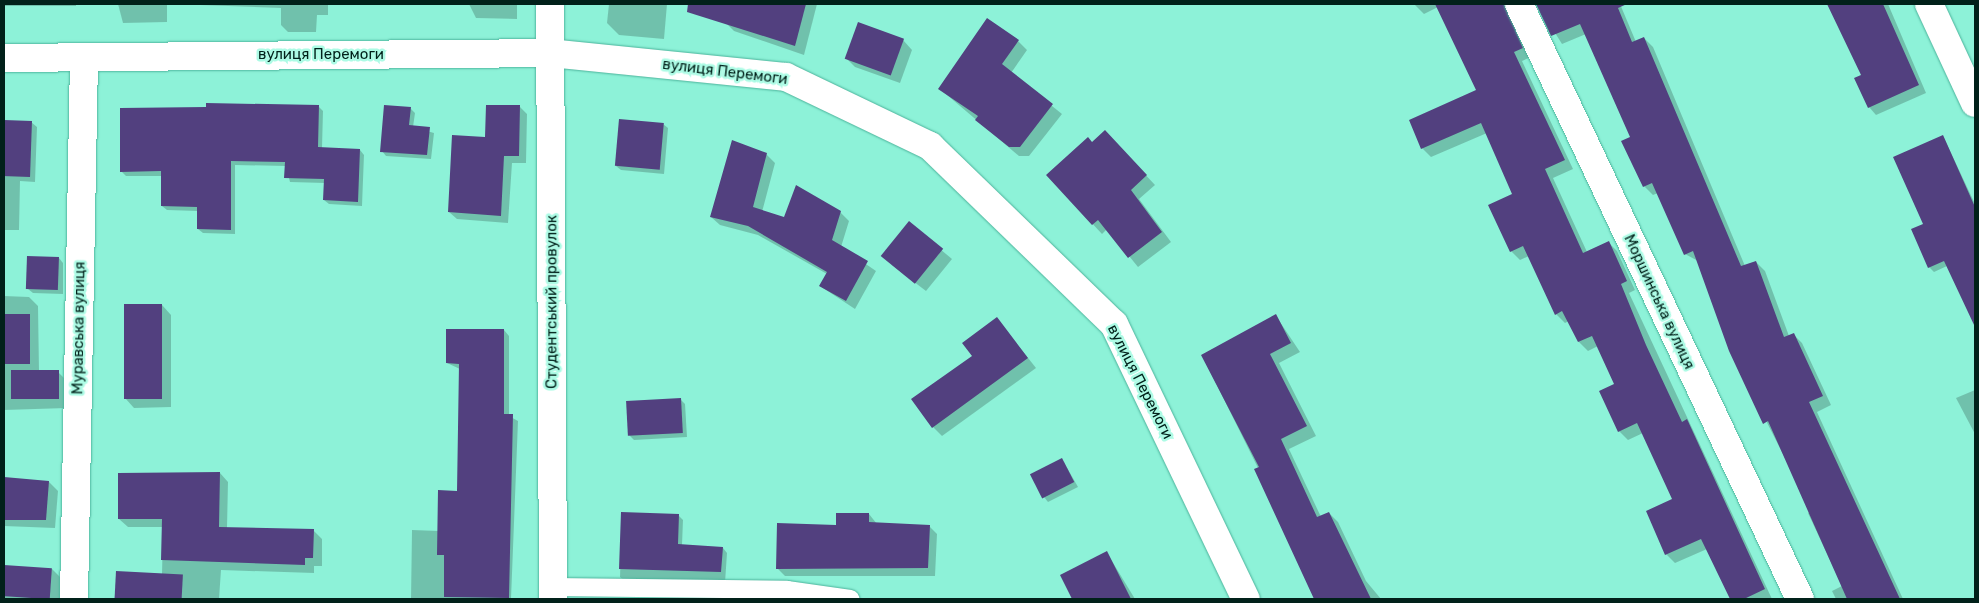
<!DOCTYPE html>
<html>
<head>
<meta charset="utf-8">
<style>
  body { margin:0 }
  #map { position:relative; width:1979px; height:603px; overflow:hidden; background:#8df2d8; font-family:Rubik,sans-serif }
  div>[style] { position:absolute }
  .shadow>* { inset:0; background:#0003; transform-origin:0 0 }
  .building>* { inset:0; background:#52407f; transform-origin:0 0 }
  .roads { filter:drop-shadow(0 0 1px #4cb39b) drop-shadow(0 0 1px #4cb39b) }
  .service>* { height:18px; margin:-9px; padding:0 9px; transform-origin:9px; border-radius:9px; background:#fff }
  .minor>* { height:28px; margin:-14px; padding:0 14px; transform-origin:14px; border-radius:14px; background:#fff }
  span { translate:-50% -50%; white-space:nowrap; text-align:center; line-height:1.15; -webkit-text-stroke:5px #adfbe5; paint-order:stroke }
  .street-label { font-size:15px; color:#01211a }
  .frame { position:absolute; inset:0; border:5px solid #01211a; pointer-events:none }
</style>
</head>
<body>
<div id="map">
  <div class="shadow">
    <i style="left:4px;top:4px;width:72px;height:2px"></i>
    <i style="clip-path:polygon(118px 4px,167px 4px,167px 22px,123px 23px)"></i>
    <i style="clip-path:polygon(172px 4px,328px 4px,328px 15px,317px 15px,316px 32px,288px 32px,281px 25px,281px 8px)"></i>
    <i style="clip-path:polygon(469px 4px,517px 4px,517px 19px,476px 18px)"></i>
    <i style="clip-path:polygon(609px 4px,667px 4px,664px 39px,619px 35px,607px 23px)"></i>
    <i style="clip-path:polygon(726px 4px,817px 4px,804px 55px,734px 31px,725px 22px)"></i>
    <i style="clip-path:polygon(1414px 4px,1496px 4px,1513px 17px,1531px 57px,1522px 61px,1573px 169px,1553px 178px,1587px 252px,1608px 242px,1617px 251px,1635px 290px,1629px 293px,1772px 599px,1731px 599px,1707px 549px,1675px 563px,1666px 554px,1674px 500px,1643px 433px,1628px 440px,1619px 431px,1616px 384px,1598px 346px,1588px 351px,1579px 342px,1569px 321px,1565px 323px,1556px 314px,1529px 256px,1520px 260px,1511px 251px,1514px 194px,1487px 133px,1431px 157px,1422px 148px,1478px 91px,1438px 7px,1424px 14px)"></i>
    <i style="clip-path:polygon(1537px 4px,1620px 4px,1636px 42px,1644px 38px,1653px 47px,1745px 266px,1756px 262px,1765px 271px,1789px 336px,1793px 334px,1802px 343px,1831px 405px,1817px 412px,1903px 599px,1836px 599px,1832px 591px,1842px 586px,1808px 513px,1812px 511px,1730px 350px,1698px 261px,1685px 254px,1658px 193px,1653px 195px,1644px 186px,1632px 137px,1586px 34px,1562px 44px)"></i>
    <i style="clip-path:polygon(1829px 4px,1888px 4px,1926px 93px,1876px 115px,1869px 107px,1862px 75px)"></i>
    <i style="clip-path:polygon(903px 40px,912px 50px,900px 83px,855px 67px,846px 58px)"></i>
    <i style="clip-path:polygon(1018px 41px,1027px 50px,1011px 73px,1062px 114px,1029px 156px,1019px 156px,940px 89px)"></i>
    <i style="clip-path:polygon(319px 107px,323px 111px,322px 148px,360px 150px,364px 155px,362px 206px,329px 204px,324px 200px,325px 183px,290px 182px,286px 166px,235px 165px,235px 234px,203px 233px,198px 229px,198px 211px,167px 210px,162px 206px,162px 176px,126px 176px,121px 171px)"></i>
    <i style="clip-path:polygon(520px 107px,527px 114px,526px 163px,512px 163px,508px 223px,457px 219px,449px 212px,486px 138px)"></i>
    <i style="clip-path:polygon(410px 108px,415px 113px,413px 127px,434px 133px,431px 159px,386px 156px,382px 151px)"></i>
    <i style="clip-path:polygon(4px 121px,31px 122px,37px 127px,35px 182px,20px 181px,19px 230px,4px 230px)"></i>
    <i style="clip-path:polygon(663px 124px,668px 128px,664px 174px,621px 170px,616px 166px)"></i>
    <i style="clip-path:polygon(1943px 136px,1975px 204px,1975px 324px,1947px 266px,1934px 272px,1929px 267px)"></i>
    <i style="clip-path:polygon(1114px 141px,1155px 185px,1139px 199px,1171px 242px,1138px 267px,1107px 229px,1102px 234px,1047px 175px,1092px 144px)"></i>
    <i style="clip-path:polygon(766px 154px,775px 163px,762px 212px,785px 219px,840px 212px,849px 221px,841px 247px,876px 271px,855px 309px,820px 286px,827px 274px,758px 235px,720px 225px,711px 217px)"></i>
    <i style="clip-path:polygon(909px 223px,952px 259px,926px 291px,892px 265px)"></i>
    <i style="clip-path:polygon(59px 258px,63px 263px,63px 294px,33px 293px,28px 289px)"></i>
    <i style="clip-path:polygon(4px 296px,29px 297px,38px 306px,39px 371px,58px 372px,67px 381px,67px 408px,4px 410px)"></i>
    <i style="clip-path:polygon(162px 305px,171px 315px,171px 407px,134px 408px,125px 398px)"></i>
    <i style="clip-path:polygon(1276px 316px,1300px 352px,1279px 363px,1316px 436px,1289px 449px,1321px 517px,1329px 513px,1338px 522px,1366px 581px,1381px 599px,1323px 599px,1202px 355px)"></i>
    <i style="clip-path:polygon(997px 319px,1036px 368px,942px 436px,933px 427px)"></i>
    <i style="clip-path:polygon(504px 330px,509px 336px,509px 416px,518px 421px,511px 599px,411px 599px,412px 530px,439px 531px,458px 492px,460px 369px,447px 363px)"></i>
    <i style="clip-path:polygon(1975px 390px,1975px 434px,1956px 398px)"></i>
    <i style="clip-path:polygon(680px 399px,685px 404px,687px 437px,634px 440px,629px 435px)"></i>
    <i style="clip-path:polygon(1062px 459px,1078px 487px,1048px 502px,1044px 497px)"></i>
    <i style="clip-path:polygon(220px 473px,228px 482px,227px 528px,313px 530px,322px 539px,322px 566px,314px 566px,314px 573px,221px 570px,219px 599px,116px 599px,117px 572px,162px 574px,163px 527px,128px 527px,119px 519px)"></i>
    <i style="clip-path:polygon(4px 478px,49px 482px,58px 491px,55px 528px,4px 526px)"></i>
    <i style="clip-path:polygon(622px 514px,679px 516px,683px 520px,682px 545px,723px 548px,727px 553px,725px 583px,625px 581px,620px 577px)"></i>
    <i style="clip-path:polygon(869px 514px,877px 524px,929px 526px,937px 534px,935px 576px,785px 576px,777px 568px,837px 526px)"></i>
    <i style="clip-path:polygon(1107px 553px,1135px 599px,1073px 599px,1061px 575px)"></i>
    <i style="clip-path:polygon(4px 567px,52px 569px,61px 578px,60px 599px,4px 599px)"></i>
  </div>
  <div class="building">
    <i style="clip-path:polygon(688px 4px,806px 4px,795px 46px,687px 12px)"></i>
    <i style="clip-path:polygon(1435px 4px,1504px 4px,1523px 48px,1514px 52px,1565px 160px,1545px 169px,1583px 253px,1609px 241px,1627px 281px,1621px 284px,1646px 345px,1682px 422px,1687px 419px,1765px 589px,1744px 599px,1730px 599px,1701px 539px,1665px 555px,1646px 511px,1672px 499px,1637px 423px,1618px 432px,1599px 391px,1614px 384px,1592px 336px,1578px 342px,1562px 311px,1555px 315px,1523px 246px,1510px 252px,1488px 205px,1512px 194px,1481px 123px,1421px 149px,1409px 120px,1476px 90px)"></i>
    <i style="clip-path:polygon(1536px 4px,1627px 4px,1618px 8px,1632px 42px,1644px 37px,1741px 266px,1756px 261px,1784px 337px,1794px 333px,1823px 396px,1809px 402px,1900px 599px,1847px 599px,1768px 421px,1763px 424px,1729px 351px,1693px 251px,1684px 255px,1652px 183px,1643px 187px,1621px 141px,1630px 137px,1580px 24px,1551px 36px)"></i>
    <i style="clip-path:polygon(1827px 4px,1883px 4px,1919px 85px,1868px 108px,1854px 78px,1861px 75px)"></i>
    <i style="clip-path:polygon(987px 18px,1019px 40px,1002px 64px,1053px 104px,1020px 147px,1009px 147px,975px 120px,978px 116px,938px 89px)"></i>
    <i style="left:858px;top:22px;width:49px;height:39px;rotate:20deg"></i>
    <i style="clip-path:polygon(206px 103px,319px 105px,318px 147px,360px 149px,358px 202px,323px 200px,324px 179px,284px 178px,285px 162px,231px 161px,231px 230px,197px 229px,197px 207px,161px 206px,161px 171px,120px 172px,120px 108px,206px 107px)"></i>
    <i style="clip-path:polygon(384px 105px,411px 107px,409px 125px,430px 127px,427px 155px,380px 152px)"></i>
    <i style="clip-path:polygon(486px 105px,520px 105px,519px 156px,504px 156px,501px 216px,448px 212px,452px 135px,485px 137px)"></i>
    <i style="left:619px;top:119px;width:45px;height:47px;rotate:5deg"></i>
    <i style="left:4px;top:120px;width:28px;height:56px;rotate:2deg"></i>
    <i style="clip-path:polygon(1105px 130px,1147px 175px,1131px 190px,1162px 232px,1128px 258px,1098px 220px,1092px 225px,1046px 175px,1088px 137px,1092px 142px)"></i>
    <i style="clip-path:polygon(1943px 135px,1975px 207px,1975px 327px,1944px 261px,1928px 268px,1911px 229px,1923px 224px,1893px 157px)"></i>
    <i style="clip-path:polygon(732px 140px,767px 153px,753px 207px,784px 217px,796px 185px,841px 211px,832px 240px,868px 261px,846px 301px,819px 286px,827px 272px,748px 226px,710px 217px)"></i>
    <i style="left:909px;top:221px;width:44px;height:45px;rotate:39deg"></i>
    <i style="left:27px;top:256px;width:32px;height:33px;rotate:2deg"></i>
    <i style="left:124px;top:304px;width:38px;height:95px"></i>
    <i style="left:30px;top:314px;width:50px;height:26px;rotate:90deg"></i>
    <i style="clip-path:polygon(1276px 314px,1291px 343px,1270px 354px,1307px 426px,1281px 439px,1317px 517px,1329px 512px,1371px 599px,1314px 599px,1254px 469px,1259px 467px,1201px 355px)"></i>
    <i style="clip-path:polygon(997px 317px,1028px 358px,932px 428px,911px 399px,972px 356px,962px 343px)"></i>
    <i style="clip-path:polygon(446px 329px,504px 329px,504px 414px,513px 414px,509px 598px,444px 597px,444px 555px,437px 555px,438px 490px,457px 491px,459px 364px,446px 363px)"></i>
    <i style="left:11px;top:370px;width:48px;height:29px"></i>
    <i style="left:681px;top:398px;width:35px;height:55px;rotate:87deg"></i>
    <i style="left:1062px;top:458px;width:27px;height:36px;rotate:63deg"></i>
    <i style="clip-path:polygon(220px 472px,219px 527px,314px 529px,313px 558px,305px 558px,305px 565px,161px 560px,162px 519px,118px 519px,118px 473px)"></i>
    <i style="clip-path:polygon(4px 477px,49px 481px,46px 520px,4px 520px)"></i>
    <i style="clip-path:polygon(621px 512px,679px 514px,678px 544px,723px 547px,721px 572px,619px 569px)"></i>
    <i style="clip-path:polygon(836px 513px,869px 513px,869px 522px,930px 525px,928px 568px,776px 569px,777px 523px,836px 525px)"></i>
    <i style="clip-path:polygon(1107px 551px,1131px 599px,1072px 599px,1060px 575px)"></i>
    <i style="left:4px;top:565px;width:48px;height:31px;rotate:4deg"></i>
    <i style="left:116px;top:571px;width:67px;height:28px;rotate:3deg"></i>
  </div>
  <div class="roads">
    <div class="service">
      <i style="left:553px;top:587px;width:234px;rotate:0.7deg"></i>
      <i style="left:787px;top:590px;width:64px;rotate:8.1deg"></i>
    </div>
    <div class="minor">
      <i style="left:550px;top:4px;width:595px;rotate:89.71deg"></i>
      <i style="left:1519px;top:4px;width:658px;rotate:64.72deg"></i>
      <i style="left:1929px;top:4px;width:109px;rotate:65.1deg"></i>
      <i style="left:4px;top:58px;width:546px;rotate:-0.52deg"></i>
      <i style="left:550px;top:53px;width:237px;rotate:5.8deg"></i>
      <i style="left:786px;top:77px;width:160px;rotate:25.6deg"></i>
      <i style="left:930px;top:146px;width:256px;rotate:44.1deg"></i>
      <i style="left:1114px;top:324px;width:305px;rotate:64.4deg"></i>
      <i style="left:74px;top:599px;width:542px;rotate:-88.94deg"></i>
    </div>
  </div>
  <div class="street-label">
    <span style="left:321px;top:55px">вулиця Перемоги</span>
    <span style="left:725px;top:72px;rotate:7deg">вулиця Перемоги</span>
    <span style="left:552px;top:302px;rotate:-90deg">Студентський провулок</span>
    <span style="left:1659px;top:302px;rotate:65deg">Моршинська вулиця</span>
    <span style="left:79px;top:328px;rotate:-89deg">Муравська вулиця</span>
    <span style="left:1140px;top:382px;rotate:63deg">вулиця Перемоги</span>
  </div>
  <div class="frame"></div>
</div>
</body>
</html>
